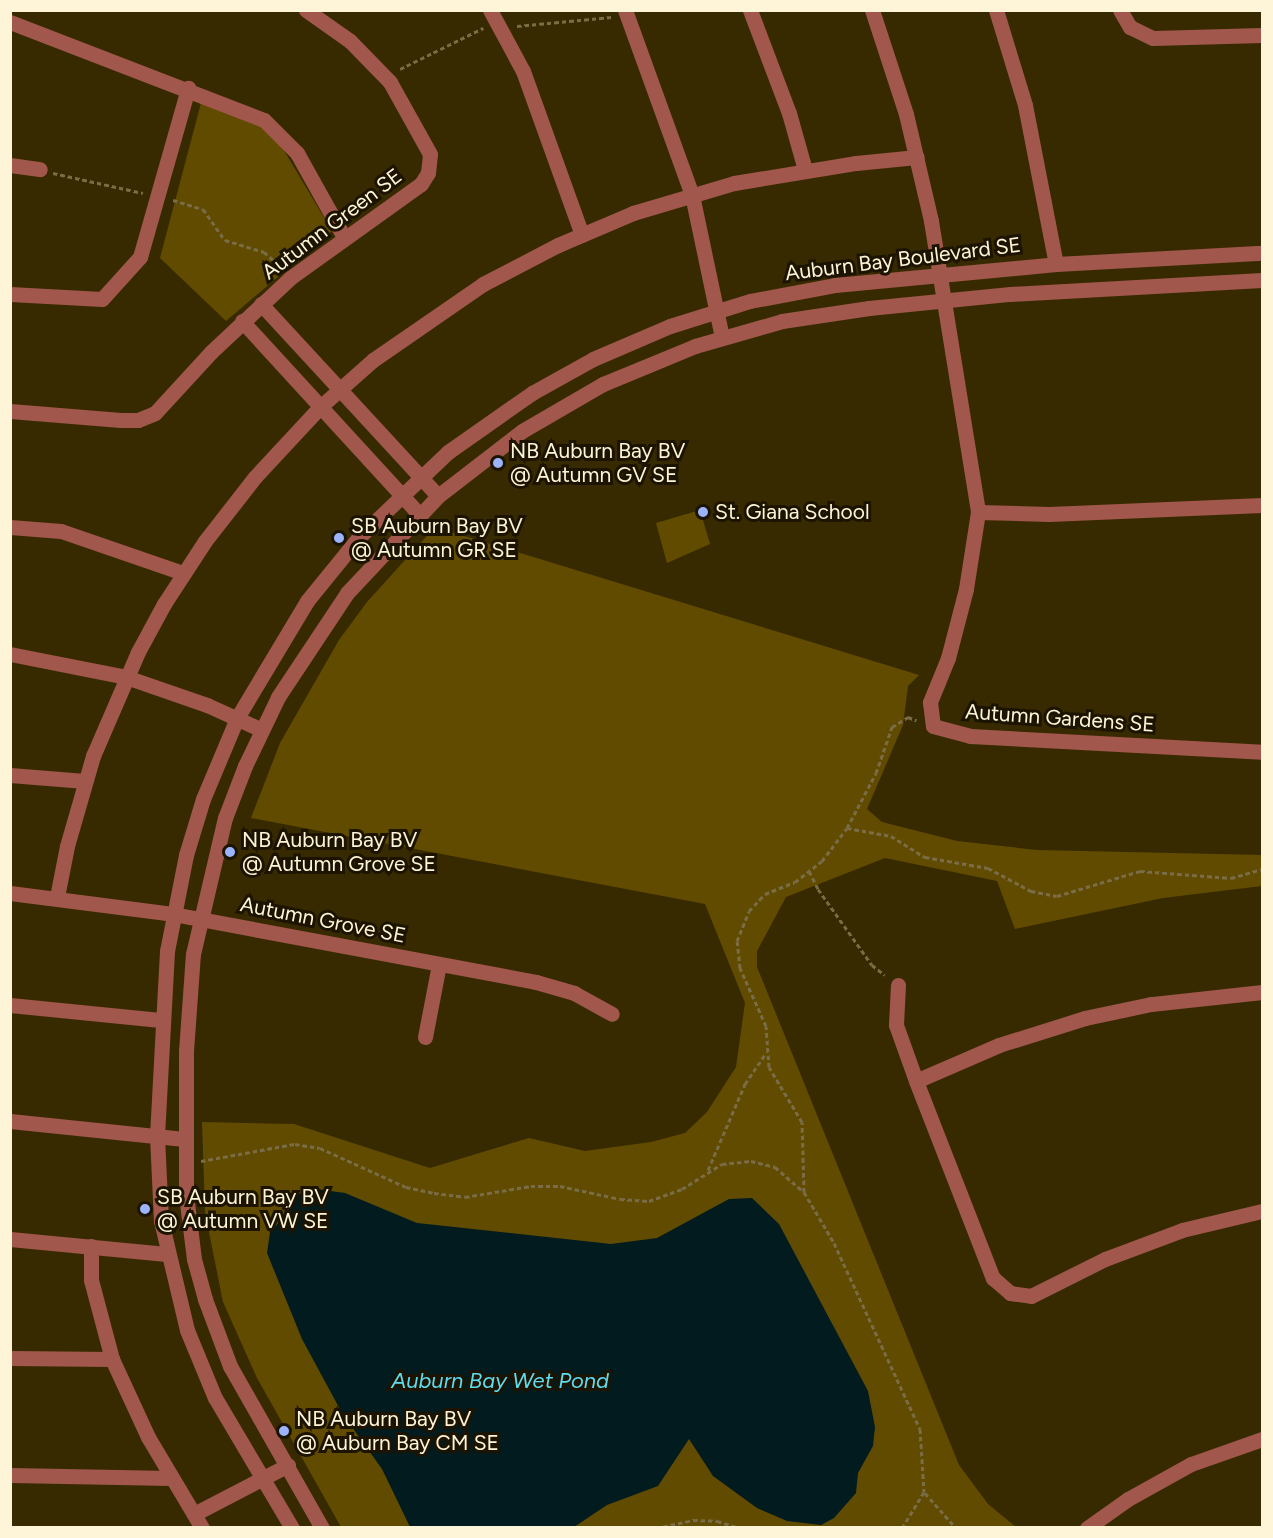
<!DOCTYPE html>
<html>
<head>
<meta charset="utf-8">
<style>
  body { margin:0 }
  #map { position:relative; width:1273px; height:1538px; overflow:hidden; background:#382a00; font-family:Figtree,sans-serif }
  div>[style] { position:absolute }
  .green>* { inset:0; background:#614b00 }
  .water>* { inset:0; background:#021b1f }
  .path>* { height:3px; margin-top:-1.5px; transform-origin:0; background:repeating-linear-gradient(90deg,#796c47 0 4.5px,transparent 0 7.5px) }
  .minor>* { height:15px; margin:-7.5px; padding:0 7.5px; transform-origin:7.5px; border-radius:7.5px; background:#a1574c }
  .dots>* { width:16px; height:16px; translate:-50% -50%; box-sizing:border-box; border:3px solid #1c1401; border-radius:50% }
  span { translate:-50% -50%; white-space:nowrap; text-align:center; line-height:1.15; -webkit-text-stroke:6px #1c1401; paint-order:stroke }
  .street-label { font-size:21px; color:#fef4d8 }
  .poi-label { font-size:21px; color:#fef4d8 }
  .left { translate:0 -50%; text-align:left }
  .water-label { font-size:22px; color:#5cdcf0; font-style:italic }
  .frame { position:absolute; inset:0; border:12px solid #fef4d8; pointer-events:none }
</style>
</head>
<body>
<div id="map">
  <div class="green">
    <i style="clip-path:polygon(201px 103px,259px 125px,282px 147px,332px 231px,226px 321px,160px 258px)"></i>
    <i style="clip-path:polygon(700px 510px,710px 544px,667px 563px,656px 523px)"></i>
    <i style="clip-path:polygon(435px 527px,919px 675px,908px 686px,903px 725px,867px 809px,882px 822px,957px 841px,1037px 850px,1262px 855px,1262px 886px,1163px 898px,1015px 929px,997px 881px,885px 858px,786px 897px,757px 951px,757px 967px,959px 1465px,988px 1504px,1016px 1527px,341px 1527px,257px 1378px,223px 1302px,205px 1212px,202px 1122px,294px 1124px,430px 1168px,529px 1138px,585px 1151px,651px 1142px,685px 1133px,707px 1112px,736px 1067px,745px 1003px,705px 904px,251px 818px,280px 743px,339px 640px,367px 602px)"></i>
  </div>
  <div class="water">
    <i style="clip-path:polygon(309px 1188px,345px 1193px,417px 1223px,611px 1244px,657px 1238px,729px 1199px,752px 1198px,779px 1224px,868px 1391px,875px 1427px,873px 1446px,858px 1473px,856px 1493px,834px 1518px,821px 1525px,787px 1521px,757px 1508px,713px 1476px,689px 1439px,658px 1486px,607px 1505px,574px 1527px,410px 1527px,382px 1469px,342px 1413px,302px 1339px,267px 1253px,270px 1232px,287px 1214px,291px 1199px)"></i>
  </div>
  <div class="path">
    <i style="left:517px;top:26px;width:95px;rotate:-5.4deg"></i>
    <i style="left:400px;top:69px;width:93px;rotate:-26.3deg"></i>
    <i style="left:53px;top:173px;width:92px;rotate:12.5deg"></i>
    <i style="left:173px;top:200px;width:31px;rotate:17deg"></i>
    <i style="left:203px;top:209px;width:38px;rotate:55deg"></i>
    <i style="left:225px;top:240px;width:41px;rotate:17.1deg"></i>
    <i style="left:264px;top:252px;width:23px;rotate:41deg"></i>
    <i style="left:847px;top:828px;width:62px;rotate:-62.2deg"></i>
    <i style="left:876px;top:773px;width:49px;rotate:-70.8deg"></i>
    <i style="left:892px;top:727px;width:19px;rotate:-32deg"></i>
    <i style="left:908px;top:717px;width:9px;rotate:21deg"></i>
    <i style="left:809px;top:871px;width:20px;rotate:63deg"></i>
    <i style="left:818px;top:889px;width:93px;rotate:54.6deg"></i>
    <i style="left:872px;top:965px;width:16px;rotate:38deg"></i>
    <i style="left:201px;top:1161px;width:96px;rotate:-10.3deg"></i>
    <i style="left:295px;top:1144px;width:25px;rotate:9deg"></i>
    <i style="left:320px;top:1148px;width:94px;rotate:24.4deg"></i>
    <i style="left:406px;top:1187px;width:29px;rotate:12deg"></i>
    <i style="left:434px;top:1193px;width:31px;rotate:7deg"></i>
    <i style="left:465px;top:1197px;width:67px;rotate:-9.5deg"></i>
    <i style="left:531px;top:1186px;width:29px"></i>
    <i style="left:560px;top:1186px;width:61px;rotate:12.2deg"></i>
    <i style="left:620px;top:1199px;width:29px;rotate:4deg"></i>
    <i style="left:649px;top:1201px;width:35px;rotate:-20deg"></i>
    <i style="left:682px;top:1189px;width:47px;rotate:-32deg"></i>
    <i style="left:722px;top:1164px;width:29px;rotate:-6deg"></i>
    <i style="left:751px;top:1161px;width:25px;rotate:14deg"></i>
    <i style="left:775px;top:1167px;width:38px;rotate:41deg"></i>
    <i style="left:804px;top:1192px;width:59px;rotate:59.5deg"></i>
    <i style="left:834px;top:1243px;width:205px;rotate:65.2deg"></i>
    <i style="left:920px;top:1429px;width:63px;rotate:86.4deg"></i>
    <i style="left:924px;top:1492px;width:42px;rotate:121.4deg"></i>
    <i style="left:708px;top:1170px;width:94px;rotate:-66.7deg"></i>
    <i style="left:745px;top:1084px;width:37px;rotate:-56deg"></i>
    <i style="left:804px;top:1192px;width:70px;rotate:-91.6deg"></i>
    <i style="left:802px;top:1122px;width:64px;rotate:-121deg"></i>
    <i style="left:769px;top:1067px;width:41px;rotate:-94.2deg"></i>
    <i style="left:766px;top:1026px;width:64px;rotate:-114.1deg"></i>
    <i style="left:740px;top:968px;width:27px;rotate:-96deg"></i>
    <i style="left:737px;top:941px;width:32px;rotate:-68deg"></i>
    <i style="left:749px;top:911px;width:23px;rotate:-47deg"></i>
    <i style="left:765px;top:894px;width:32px;rotate:-22deg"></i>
    <i style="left:795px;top:882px;width:34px;rotate:-38deg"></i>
    <i style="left:822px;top:861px;width:41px;rotate:-52.9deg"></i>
    <i style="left:847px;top:828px;width:45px;rotate:10.3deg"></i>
    <i style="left:891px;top:836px;width:40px;rotate:32deg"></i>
    <i style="left:925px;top:857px;width:64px;rotate:9.9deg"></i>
    <i style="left:988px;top:868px;width:49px;rotate:28.1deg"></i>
    <i style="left:1031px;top:891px;width:26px;rotate:11deg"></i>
    <i style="left:1057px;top:896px;width:87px;rotate:-16.8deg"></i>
    <i style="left:1140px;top:871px;width:91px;rotate:4.4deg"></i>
    <i style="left:1231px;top:878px;width:32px;rotate:-16deg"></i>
    <i style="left:925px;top:1493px;width:47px;rotate:48.5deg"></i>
    <i style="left:656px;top:1528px;width:38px;rotate:-12deg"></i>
    <i style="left:693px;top:1520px;width:24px;rotate:2deg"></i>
    <i style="left:717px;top:1521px;width:24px;rotate:17deg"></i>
  </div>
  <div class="minor">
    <i style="left:490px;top:10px;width:69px;rotate:61.6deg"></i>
    <i style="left:523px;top:71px;width:174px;rotate:70.2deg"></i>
    <i style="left:625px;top:10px;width:197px;rotate:70.1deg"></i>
    <i style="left:692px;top:195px;width:145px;rotate:78.1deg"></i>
    <i style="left:750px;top:10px;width:110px;rotate:69.3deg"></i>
    <i style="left:789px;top:113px;width:59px;rotate:74.3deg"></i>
    <i style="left:872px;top:10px;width:109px;rotate:71.9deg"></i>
    <i style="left:906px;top:114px;width:110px;rotate:76.8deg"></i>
    <i style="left:931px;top:221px;width:295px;rotate:80.8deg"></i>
    <i style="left:978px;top:512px;width:78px;rotate:98.9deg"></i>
    <i style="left:966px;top:589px;width:71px;rotate:104.6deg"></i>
    <i style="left:948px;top:658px;width:48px;rotate:112.2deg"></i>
    <i style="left:930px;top:702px;width:24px;rotate:83deg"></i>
    <i style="left:933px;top:726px;width:38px;rotate:15deg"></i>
    <i style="left:970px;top:736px;width:292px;rotate:3.1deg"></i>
    <i style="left:996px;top:10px;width:99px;rotate:73deg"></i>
    <i style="left:1025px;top:105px;width:162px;rotate:79deg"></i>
    <i style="left:1120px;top:10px;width:20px;rotate:60deg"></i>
    <i style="left:1130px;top:27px;width:25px;rotate:26deg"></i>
    <i style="left:1153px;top:38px;width:109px;rotate:-1.6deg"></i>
    <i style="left:10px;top:22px;width:272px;rotate:21.1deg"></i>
    <i style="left:264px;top:120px;width:47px;rotate:45deg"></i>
    <i style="left:297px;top:153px;width:96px;rotate:60.8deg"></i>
    <i style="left:10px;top:165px;width:30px;rotate:8deg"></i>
    <i style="left:10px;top:294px;width:92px;rotate:3.1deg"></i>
    <i style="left:102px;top:299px;width:57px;rotate:-47.9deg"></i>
    <i style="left:140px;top:257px;width:176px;rotate:-74.1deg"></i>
    <i style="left:261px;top:304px;width:261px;rotate:47.3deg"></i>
    <i style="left:242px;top:321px;width:262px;rotate:47.5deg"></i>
    <i style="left:10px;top:411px;width:111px;rotate:4.6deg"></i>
    <i style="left:121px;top:420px;width:17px"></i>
    <i style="left:138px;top:420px;width:18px;rotate:-22deg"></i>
    <i style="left:155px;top:413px;width:83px;rotate:-47.4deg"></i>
    <i style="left:211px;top:352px;width:108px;rotate:-43.1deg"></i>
    <i style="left:290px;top:278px;width:161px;rotate:-35.7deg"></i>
    <i style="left:421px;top:184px;width:13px;rotate:-58deg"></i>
    <i style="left:428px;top:173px;width:19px;rotate:-84deg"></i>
    <i style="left:430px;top:154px;width:82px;rotate:-119.1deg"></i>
    <i style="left:390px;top:82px;width:57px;rotate:-134.3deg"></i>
    <i style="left:350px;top:41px;width:54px;rotate:-144.8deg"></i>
    <i style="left:978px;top:512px;width:71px;rotate:1.6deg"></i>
    <i style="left:1049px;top:514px;width:213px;rotate:-2.4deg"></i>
    <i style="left:10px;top:527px;width:51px;rotate:4.5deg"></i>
    <i style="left:61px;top:531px;width:129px;rotate:19deg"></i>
    <i style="left:10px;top:654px;width:118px;rotate:11.2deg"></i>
    <i style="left:126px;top:677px;width:86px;rotate:19.1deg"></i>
    <i style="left:207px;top:705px;width:60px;rotate:24.4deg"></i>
    <i style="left:10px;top:775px;width:75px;rotate:4.6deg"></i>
    <i style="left:10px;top:893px;width:164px;rotate:7.3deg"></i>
    <i style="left:173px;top:914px;width:369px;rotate:10.6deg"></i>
    <i style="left:536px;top:982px;width:40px;rotate:16deg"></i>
    <i style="left:574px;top:993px;width:43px;rotate:28.9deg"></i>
    <i style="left:57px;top:897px;width:52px;rotate:-78.9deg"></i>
    <i style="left:67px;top:846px;width:94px;rotate:-73.9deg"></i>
    <i style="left:93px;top:756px;width:113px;rotate:-66.6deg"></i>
    <i style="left:138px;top:652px;width:55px;rotate:-61.6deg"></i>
    <i style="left:164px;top:604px;width:75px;rotate:-56.9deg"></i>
    <i style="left:205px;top:541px;width:81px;rotate:-52deg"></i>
    <i style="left:255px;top:477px;width:96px;rotate:-47.1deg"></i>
    <i style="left:320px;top:407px;width:71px;rotate:-41.6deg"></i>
    <i style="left:373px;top:360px;width:134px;rotate:-34.6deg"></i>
    <i style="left:483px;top:284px;width:85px;rotate:-27.5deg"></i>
    <i style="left:558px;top:245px;width:82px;rotate:-23.1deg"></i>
    <i style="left:633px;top:213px;width:105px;rotate:-16.5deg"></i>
    <i style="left:734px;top:183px;width:124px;rotate:-9.3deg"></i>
    <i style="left:856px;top:163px;width:61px;rotate:-5.6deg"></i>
    <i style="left:898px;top:985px;width:40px;rotate:92.9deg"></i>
    <i style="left:896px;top:1025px;width:59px;rotate:70.3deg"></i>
    <i style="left:1262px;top:992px;width:112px;rotate:173.8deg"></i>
    <i style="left:1151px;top:1004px;width:67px;rotate:168deg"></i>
    <i style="left:1085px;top:1018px;width:90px;rotate:162.6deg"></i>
    <i style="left:999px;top:1045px;width:90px;rotate:156.6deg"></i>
    <i style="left:916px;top:1081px;width:212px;rotate:68.7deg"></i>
    <i style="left:993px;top:1278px;width:23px;rotate:41deg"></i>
    <i style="left:1010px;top:1293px;width:21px;rotate:8deg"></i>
    <i style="left:1031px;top:1296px;width:83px;rotate:-26.6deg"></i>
    <i style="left:1105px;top:1259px;width:82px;rotate:-20.6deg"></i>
    <i style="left:1182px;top:1230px;width:82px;rotate:-13.4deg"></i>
    <i style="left:10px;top:1005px;width:151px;rotate:5.7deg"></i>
    <i style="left:425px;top:1037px;width:74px;rotate:-79.1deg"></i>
    <i style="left:10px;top:1121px;width:175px;rotate:5.9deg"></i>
    <i style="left:10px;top:1239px;width:157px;rotate:5.5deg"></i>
    <i style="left:91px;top:1246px;width:34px;rotate:90deg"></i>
    <i style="left:91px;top:1280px;width:82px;rotate:75.1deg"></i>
    <i style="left:10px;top:1358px;width:102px;rotate:0.6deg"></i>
    <i style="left:112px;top:1359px;width:86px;rotate:65.2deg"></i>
    <i style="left:148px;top:1437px;width:106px;rotate:59.3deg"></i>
    <i style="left:10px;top:1475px;width:161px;rotate:1.1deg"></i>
    <i style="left:194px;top:1514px;width:106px;rotate:-27.5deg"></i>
    <i style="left:292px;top:1528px;width:151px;rotate:-120.6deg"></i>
    <i style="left:215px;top:1398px;width:74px;rotate:-112.4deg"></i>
    <i style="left:187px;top:1330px;width:112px;rotate:-103.4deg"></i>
    <i style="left:161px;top:1221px;width:85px;rotate:-92.7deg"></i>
    <i style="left:157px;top:1136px;width:185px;rotate:-86.9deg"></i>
    <i style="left:167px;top:951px;width:98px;rotate:-78.8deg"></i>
    <i style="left:186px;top:855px;width:59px;rotate:-73.1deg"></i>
    <i style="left:203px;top:799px;width:88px;rotate:-67.2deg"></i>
    <i style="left:237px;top:718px;width:136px;rotate:-59.1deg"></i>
    <i style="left:307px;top:601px;width:82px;rotate:-50.9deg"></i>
    <i style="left:359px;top:537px;width:123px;rotate:-43.7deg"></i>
    <i style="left:448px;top:452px;width:103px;rotate:-35.1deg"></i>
    <i style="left:532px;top:393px;width:70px;rotate:-29.1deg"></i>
    <i style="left:593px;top:359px;width:84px;rotate:-23.2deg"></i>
    <i style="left:670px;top:326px;width:84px;rotate:-17.4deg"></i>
    <i style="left:750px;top:301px;width:86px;rotate:-10.7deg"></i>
    <i style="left:835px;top:285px;width:222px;rotate:-5.4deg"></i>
    <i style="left:1056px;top:264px;width:206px;rotate:-3.1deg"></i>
    <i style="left:322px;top:1528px;width:186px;rotate:-119.6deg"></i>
    <i style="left:230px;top:1366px;width:72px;rotate:-110.5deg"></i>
    <i style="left:205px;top:1299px;width:41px;rotate:-105.4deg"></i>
    <i style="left:194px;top:1259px;width:64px;rotate:-97.1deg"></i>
    <i style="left:186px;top:1195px;width:144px;rotate:-90deg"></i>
    <i style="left:186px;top:1051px;width:97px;rotate:-85.9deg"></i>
    <i style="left:193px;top:954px;width:140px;rotate:-76.8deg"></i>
    <i style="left:225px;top:818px;width:56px;rotate:-69deg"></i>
    <i style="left:245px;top:766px;width:76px;rotate:-64.4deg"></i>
    <i style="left:278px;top:697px;width:125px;rotate:-56.4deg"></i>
    <i style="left:347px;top:593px;width:133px;rotate:-46.8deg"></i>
    <i style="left:438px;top:496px;width:106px;rotate:-37.7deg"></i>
    <i style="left:522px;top:431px;width:94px;rotate:-30.1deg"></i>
    <i style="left:603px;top:384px;width:100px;rotate:-22.4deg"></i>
    <i style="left:695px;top:346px;width:91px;rotate:-16deg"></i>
    <i style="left:782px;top:321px;width:88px;rotate:-8.5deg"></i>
    <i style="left:869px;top:308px;width:142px;rotate:-5.7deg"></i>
    <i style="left:1010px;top:294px;width:252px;rotate:-3.2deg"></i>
    <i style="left:1087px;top:1528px;width:50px;rotate:-35.3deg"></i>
    <i style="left:1128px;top:1499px;width:72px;rotate:-29.1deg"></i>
    <i style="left:1191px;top:1464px;width:75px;rotate:-19.4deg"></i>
  </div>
  <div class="dots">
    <i style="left:498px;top:463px;background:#9cb4fd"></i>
    <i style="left:703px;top:512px;background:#9cb4fd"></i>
    <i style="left:339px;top:538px;background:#9cb4fd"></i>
    <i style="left:230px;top:852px;background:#9cb4fd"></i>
    <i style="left:145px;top:1209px;background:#9cb4fd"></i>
    <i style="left:284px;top:1431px;background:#9cb4fd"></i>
  </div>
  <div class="street-label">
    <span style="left:332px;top:224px;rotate:-37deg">Autumn Green SE</span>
    <span style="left:903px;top:259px;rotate:-7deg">Auburn Bay Boulevard SE</span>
    <span style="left:1060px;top:718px;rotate:4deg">Autumn Gardens SE</span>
    <span style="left:323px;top:920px;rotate:11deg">Autumn Grove SE</span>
  </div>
  <div class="poi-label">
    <span class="left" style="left:510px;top:463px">NB Auburn Bay BV<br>@ Autumn GV SE</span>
    <span class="left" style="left:715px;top:512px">St. Giana School</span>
    <span class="left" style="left:351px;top:538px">SB Auburn Bay BV<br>@ Autumn GR SE</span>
    <span class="left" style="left:242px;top:852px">NB Auburn Bay BV<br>@ Autumn Grove SE</span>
    <span class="left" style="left:157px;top:1209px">SB Auburn Bay BV<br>@ Autumn VW SE</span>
    <span class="left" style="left:296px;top:1431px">NB Auburn Bay BV<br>@ Auburn Bay CM SE</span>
  </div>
  <div class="water-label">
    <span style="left:500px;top:1381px">Auburn Bay Wet Pond</span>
  </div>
  <div class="frame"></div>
</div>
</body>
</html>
